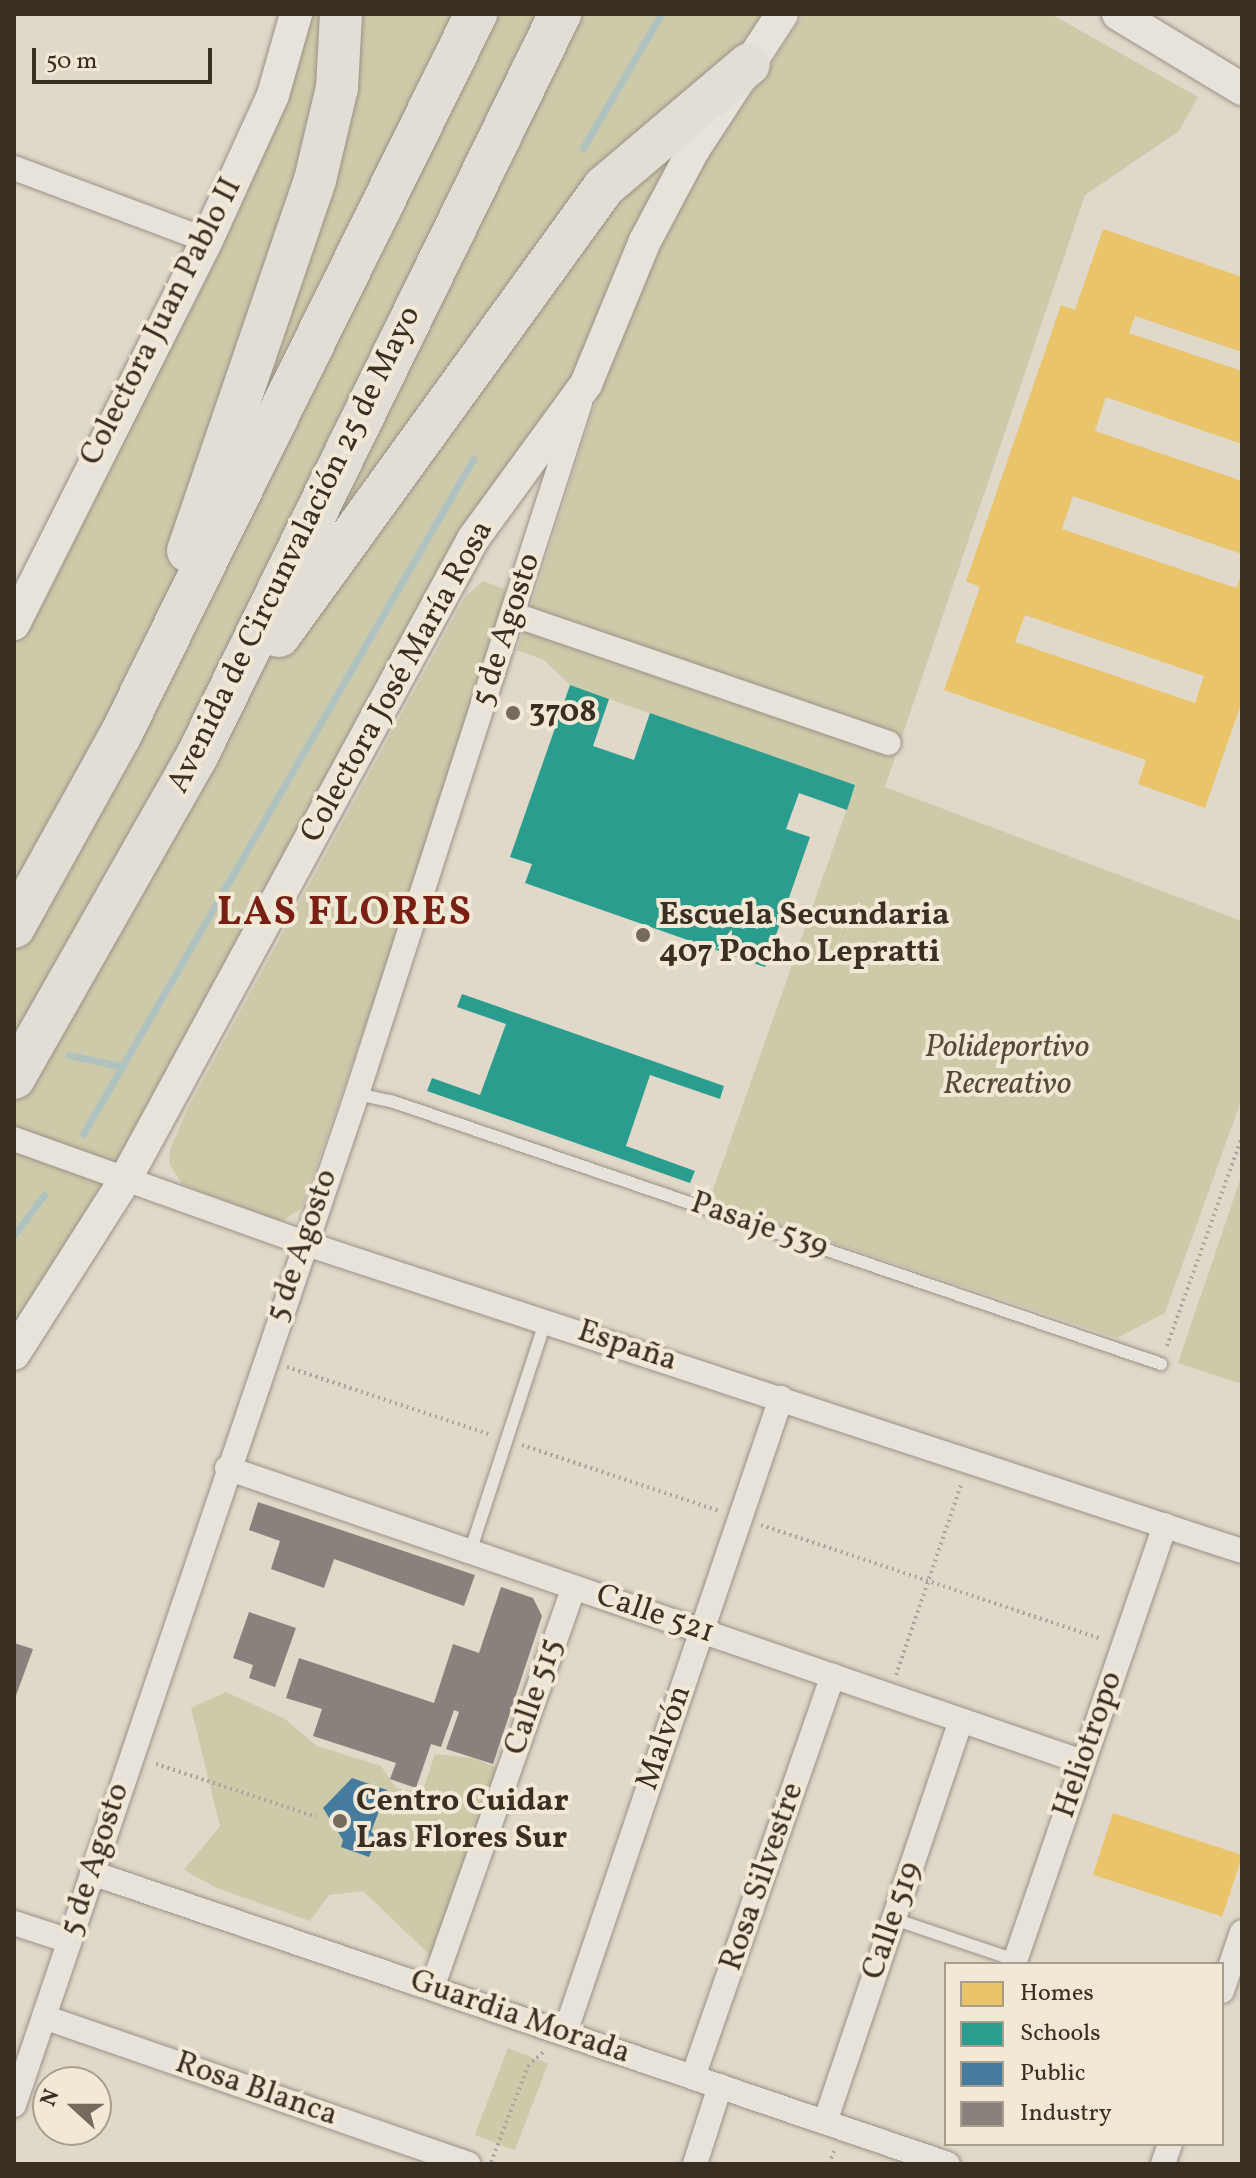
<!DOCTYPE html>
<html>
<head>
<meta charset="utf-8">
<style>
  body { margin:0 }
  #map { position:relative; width:1256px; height:2178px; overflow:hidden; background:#e0d8c9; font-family:Vollkorn,serif }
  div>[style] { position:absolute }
  .green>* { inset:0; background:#cdcaa9; transform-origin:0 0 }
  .homes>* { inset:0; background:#e9c46a; transform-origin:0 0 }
  .schools>* { inset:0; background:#2a9d8f }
  .public>* { inset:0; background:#457b9d }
  .industry>* { inset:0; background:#8a817c }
  .stream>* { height:7px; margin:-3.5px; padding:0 3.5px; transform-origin:3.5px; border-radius:3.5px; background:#b0c2bf }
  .path>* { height:4px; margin-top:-2px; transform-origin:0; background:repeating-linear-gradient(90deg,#aaa59e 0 2px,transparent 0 6px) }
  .roads { filter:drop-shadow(0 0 2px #989288) drop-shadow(0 0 2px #989288) }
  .lane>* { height:12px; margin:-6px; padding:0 6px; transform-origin:6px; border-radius:6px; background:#e7e3db }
  .street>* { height:24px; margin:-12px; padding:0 12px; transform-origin:12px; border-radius:12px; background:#e7e3db }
  .secondary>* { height:32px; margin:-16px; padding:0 16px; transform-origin:16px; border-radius:16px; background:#e7e3db }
  .highway>* { height:42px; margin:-21px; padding:0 21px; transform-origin:21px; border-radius:21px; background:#e3ded5 }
  .dots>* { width:22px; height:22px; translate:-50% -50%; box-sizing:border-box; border:4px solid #f1e8d5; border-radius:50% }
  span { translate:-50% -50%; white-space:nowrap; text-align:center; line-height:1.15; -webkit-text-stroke:8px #f1e8d5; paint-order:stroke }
  .street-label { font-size:32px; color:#3a2f23 }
  .poi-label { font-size:32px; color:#3a2f23; font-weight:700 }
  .left { translate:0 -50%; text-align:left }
  .park-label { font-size:32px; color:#544c38; font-style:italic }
  .district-label { font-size:40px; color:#7a1f14; font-weight:700; letter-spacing:2px }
  .frame { position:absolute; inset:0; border:16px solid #3a2f23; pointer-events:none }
  .legend { position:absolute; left:944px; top:1962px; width:280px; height:184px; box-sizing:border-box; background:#f1e8d5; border:2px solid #a89e8e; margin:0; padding:10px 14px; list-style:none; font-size:24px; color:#3a2f23 }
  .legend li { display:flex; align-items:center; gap:16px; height:40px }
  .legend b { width:40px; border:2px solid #a89e8e }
  .north { position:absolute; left:32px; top:2066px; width:80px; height:80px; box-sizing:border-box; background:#f1e8d5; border:2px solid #a89e8e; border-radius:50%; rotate:291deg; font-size:22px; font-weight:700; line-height:32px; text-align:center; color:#3a2f23 }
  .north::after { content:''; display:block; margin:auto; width:28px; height:36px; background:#746a5d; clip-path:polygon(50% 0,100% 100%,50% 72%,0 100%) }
  .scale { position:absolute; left:32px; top:48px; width:180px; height:36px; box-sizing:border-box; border:4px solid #3a2f23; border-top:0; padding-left:10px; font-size:24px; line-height:28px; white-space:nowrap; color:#3a2f23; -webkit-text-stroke:6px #f1e8d5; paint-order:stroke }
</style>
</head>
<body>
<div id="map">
  <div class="green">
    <i style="clip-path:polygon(296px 14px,782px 14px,612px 318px,473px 539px,14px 1354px,14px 624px)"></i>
    <i style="clip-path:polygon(804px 14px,1051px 14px,1198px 97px,1179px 131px,1085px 195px,885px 787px,1242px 921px,1242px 1098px,1165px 1313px,1117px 1338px,709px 1201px,855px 786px,570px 685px,544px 660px,517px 650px,610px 357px,673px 211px)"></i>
    <i style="clip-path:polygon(483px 581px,504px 589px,507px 599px,481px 692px,302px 1208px,283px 1220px,274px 1219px,182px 1184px,169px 1163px,170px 1149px,188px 1108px,465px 597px)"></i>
    <i style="clip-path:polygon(1242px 1174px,1242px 1384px,1178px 1363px)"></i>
    <i style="clip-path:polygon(226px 1692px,285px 1719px,317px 1746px,381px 1766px,396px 1788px,422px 1792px,435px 1754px,473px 1758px,498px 1768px,432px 1957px,363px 1891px,329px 1895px,310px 1921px,217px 1888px,184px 1870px,220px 1826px,191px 1708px)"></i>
    <i style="left:508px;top:2048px;width:43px;height:93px;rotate:21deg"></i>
  </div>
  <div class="homes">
    <i style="clip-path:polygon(evenodd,1103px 229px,1242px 277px,1242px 352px,1135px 316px,1129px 333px,1242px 371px,1242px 444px,1106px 397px,1095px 431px,1242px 481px,1242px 554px,1073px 496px,1062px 529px,1236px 588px,1242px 572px,1242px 701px,1205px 808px,1138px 784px,1146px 760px,944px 690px,980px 587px,966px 581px,1061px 305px,1075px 310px,1103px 229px,1025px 615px,1204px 676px,1195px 703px,1015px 642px,1025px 615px)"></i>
    <i style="left:1113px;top:1813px;width:136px;height:65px;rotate:18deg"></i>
  </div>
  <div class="schools">
    <i style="clip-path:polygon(570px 685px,609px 699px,593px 746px,634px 760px,650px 713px,855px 785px,847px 810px,799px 793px,786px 829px,810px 837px,765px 967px,525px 883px,532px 864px,510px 857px)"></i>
    <i style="clip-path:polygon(462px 994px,724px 1086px,720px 1099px,650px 1075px,626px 1146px,695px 1171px,690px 1183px,427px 1091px,432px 1078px,480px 1095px,506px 1024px,457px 1007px)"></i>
  </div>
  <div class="public">
    <i style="clip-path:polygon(352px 1778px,387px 1790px,371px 1832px,378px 1836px,369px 1857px,341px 1847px,343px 1840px,323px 1808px)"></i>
  </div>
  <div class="industry">
    <i style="clip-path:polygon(258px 1502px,475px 1575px,464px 1606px,334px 1559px,324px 1588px,271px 1569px,280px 1541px,249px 1530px)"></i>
    <i style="clip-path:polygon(501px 1587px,533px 1598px,542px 1616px,493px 1764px,446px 1749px,459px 1712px,454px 1710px,441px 1747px,431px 1744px,416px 1788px,390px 1779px,396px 1763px,313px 1736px,322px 1709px,286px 1698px,299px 1658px,434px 1703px,453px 1644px,479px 1653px)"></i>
    <i style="clip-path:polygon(249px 1612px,296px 1628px,275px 1687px,249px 1678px,253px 1665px,233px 1658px)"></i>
    <i style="clip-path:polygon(14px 1643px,33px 1649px,14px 1701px)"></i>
  </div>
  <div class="stream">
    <i style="left:583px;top:148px;width:155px;rotate:-59.8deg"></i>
    <i style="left:69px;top:1055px;width:52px;rotate:12.2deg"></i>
    <i style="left:83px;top:1134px;width:780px;rotate:-59.98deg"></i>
    <i style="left:14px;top:1235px;width:50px;rotate:-53.1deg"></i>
  </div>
  <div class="path">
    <i style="left:1167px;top:1346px;width:222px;rotate:-70.3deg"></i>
    <i style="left:287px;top:1367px;width:215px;rotate:18.4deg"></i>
    <i style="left:522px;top:1445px;width:208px;rotate:18.5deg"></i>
    <i style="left:761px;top:1525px;width:360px;rotate:18.5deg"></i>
    <i style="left:896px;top:1675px;width:204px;rotate:-71.1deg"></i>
    <i style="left:156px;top:1764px;width:169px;rotate:18.2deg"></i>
    <i style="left:491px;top:2162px;width:103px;rotate:-68.9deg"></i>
    <i style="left:528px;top:2066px;width:21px;rotate:-43deg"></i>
    <i style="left:829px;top:2164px;width:14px;rotate:-69deg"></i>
  </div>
  <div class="roads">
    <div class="lane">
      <i style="left:357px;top:1094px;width:35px;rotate:12deg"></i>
      <i style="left:391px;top:1101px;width:814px;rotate:18.86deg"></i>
      <i style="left:470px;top:1552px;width:244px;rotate:-71.9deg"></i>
      <i style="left:894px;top:1919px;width:128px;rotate:18.7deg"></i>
    </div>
    <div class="street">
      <i style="left:14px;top:168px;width:206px;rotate:20.5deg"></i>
      <i style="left:512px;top:614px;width:398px;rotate:18.9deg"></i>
      <i style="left:14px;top:1139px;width:308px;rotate:19.7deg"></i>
      <i style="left:304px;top:1243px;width:987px;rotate:18.18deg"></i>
      <i style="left:227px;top:1468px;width:905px;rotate:18.96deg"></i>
      <i style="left:92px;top:1873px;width:904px;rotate:18.78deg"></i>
      <i style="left:14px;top:1923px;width:58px;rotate:18.1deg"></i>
      <i style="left:1014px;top:1964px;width:464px;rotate:-71deg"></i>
      <i style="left:432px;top:1988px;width:425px;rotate:-70.5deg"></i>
      <i style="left:1222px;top:1991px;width:62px;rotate:-71.3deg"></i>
      <i style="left:44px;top:2017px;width:449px;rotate:19.1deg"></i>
      <i style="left:565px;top:2033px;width:671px;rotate:-71.21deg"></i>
      <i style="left:693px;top:2077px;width:425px;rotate:-70.8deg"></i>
      <i style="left:14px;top:2105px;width:1068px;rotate:-71.26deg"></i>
      <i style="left:357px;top:1094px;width:726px;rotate:-72.11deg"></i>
      <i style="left:825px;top:2122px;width:424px;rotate:-71.3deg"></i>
      <i style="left:695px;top:2164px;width:82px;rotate:-72.2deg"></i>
      <i style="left:1163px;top:2164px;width:21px;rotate:-71deg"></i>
    </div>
    <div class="secondary">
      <i style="left:1118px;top:14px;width:145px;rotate:31.2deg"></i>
      <i style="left:14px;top:624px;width:430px;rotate:-63.3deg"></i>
      <i style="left:207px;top:240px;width:159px;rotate:-65.5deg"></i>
      <i style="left:273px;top:95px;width:84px;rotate:-74.1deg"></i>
      <i style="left:14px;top:1354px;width:206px;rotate:-57.5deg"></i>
      <i style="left:125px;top:1180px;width:729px;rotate:-61.5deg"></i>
      <i style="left:473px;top:539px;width:192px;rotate:-53.9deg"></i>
      <i style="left:586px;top:384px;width:155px;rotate:-67.6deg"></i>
      <i style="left:645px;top:241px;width:104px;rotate:-62deg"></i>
      <i style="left:694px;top:149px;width:161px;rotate:-56.9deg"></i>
    </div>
    <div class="highway">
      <i style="left:188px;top:551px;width:392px;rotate:-71.1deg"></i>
      <i style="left:315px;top:180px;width:95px;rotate:-76.6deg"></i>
      <i style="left:337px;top:88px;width:74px;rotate:-86.9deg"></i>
      <i style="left:279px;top:636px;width:554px;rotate:-54.1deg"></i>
      <i style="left:604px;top:187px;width:190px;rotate:-40.3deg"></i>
      <i style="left:14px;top:927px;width:218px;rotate:-61deg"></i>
      <i style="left:120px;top:736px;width:805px;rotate:-63.75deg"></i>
      <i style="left:14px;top:1078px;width:370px;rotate:-60.4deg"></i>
      <i style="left:197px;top:756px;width:826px;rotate:-63.93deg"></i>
    </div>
  </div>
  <div class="dots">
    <i style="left:513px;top:713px;background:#746a5d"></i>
    <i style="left:643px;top:935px;background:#746a5d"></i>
    <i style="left:340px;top:1821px;background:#746a5d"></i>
  </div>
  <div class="street-label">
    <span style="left:162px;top:322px;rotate:-63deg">Colectora Juan Pablo II</span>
    <span style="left:295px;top:550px;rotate:-64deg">Avenida de Circunvalación 25 de Mayo</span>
    <span style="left:507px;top:630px;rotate:-72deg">5 de Agosto</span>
    <span style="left:398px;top:682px;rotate:-61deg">Colectora José María Rosa</span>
    <span style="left:759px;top:1226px;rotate:19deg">Pasaje 539</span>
    <span style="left:303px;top:1246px;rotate:-71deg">5 de Agosto</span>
    <span style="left:627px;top:1347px;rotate:18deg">España</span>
    <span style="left:655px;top:1615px;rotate:19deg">Calle 521</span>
    <span style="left:535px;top:1697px;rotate:-71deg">Calle 515</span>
    <span style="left:665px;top:1738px;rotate:-71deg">Malvón</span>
    <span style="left:1089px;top:1745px;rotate:-71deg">Heliotropo</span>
    <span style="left:96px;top:1860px;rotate:-72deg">5 de Agosto</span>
    <span style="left:763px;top:1877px;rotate:-71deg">Rosa Silvestre</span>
    <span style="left:893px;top:1921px;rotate:-71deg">Calle 519</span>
    <span style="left:520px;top:2018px;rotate:19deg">Guardia Morada</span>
    <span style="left:256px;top:2090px;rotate:19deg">Rosa Blanca</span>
  </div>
  <div class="poi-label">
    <span class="left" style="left:529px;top:713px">3708</span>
    <span class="left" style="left:659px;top:935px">Escuela Secundaria<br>407 Pocho Lepratti</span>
    <span class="left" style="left:356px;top:1821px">Centro Cuidar<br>Las Flores Sur</span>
  </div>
  <div class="park-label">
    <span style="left:1007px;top:1067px">Polideportivo<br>Recreativo</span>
  </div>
  <div class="district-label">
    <span style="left:345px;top:914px">LAS FLORES</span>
  </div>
  <div class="frame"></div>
  <ul class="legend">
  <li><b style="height:22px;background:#e9c46a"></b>Homes</li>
  <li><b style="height:22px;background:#2a9d8f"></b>Schools</li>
  <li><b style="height:22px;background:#457b9d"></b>Public</li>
  <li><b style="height:22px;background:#8a817c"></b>Industry</li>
  </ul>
  <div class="north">N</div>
  <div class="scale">50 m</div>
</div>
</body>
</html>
